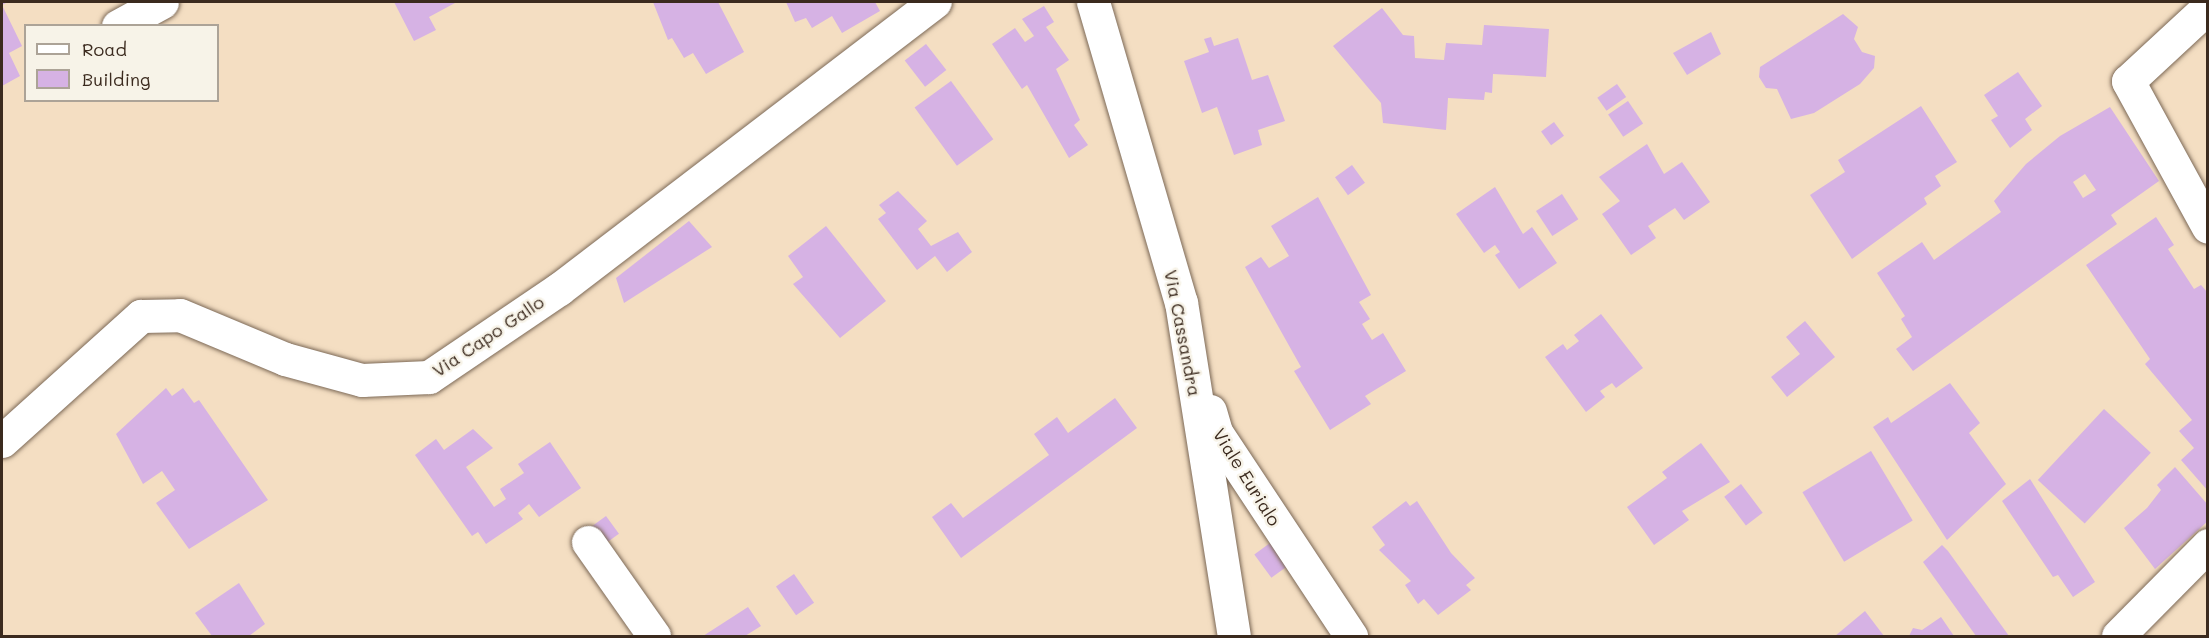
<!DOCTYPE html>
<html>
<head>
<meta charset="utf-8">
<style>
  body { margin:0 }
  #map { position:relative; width:2209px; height:638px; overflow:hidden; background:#f4dec2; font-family:Mali,sans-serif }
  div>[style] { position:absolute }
  .building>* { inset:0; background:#d6b2e4; transform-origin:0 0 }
  .roads { filter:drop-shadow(0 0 2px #7c6957) drop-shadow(0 0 2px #7c6957) }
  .street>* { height:33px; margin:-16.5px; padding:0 16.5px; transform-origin:16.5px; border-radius:16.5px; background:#fff }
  span { translate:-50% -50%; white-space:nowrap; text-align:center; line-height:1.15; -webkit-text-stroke:5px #f7f3e8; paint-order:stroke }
  .street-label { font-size:18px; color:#3b2a1e }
  .frame { position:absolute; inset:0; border:3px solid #3b2a1e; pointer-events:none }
  .legend { position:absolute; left:24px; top:24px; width:195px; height:78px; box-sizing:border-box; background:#f7f3e8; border:2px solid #aca397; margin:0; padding:8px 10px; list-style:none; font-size:18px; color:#3b2a1e }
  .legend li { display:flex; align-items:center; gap:12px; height:30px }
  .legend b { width:30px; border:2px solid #aca397 }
</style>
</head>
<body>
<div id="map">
  <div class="building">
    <i style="clip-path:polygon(2px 2px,8px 2px,2px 5px,22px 46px,9px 53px,20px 76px,2px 86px)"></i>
    <i style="clip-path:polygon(394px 2px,454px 2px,455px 3px,429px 17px,436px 30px,414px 41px)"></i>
    <i style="clip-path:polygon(653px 2px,718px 2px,744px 52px,706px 74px,693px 53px,684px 58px,672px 38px,668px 40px)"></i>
    <i style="clip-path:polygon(786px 2px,875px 2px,880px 11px,842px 33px,832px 16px,812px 28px,806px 18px,795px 22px)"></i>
    <i style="clip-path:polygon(1044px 6px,1054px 22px,1046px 27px,1069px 60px,1056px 69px,1080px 120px,1074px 125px,1088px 145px,1069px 158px,1027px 85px,1022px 89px,992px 44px,1015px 28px,1025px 42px,1034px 36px,1022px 19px)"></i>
    <i style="clip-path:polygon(1382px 8px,1403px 35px,1414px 36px,1415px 58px,1444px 60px,1446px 43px,1482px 45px,1484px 25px,1549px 29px,1546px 77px,1493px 74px,1492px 93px,1485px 92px,1484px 100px,1448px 98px,1446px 130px,1383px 123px,1381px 103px,1333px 46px)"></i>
    <i style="clip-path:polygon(1843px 14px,1858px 27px,1854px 39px,1862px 52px,1875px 56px,1874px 68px,1860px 84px,1814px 113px,1791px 119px,1777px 89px,1766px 88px,1759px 77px,1760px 67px)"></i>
    <i style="clip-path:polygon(1711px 32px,1721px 54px,1687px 75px,1673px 53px)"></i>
    <i style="clip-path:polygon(1211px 37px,1214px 46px,1238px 38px,1252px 80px,1268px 75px,1285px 121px,1258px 130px,1262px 145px,1234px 155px,1217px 107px,1202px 113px,1184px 61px,1209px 52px,1204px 39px)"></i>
    <i style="left:926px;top:44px;width:33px;height:27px;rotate:52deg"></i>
    <i style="clip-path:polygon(2018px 72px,2042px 106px,2025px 119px,2032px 130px,2010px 148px,1991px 120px,1998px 116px,1984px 95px)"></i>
    <i style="left:951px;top:81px;width:72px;height:45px;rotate:54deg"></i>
    <i style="left:1617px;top:84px;width:16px;height:24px;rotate:55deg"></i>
    <i style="left:1628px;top:101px;width:27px;height:24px;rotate:56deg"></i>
    <i style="clip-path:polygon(1921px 106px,1957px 162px,1935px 176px,1941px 186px,1924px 198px,1927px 204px,1852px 259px,1810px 195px,1845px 172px,1838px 160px)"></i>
    <i style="clip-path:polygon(evenodd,2110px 107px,2159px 181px,2111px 215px,2117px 224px,1913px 371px,1896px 349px,1912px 337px,1901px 319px,1905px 316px,1877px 273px,1922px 242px,1934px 260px,2001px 212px,1994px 201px,2026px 164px,2060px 136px,2110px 107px,2085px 174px,2096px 190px,2083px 198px,2073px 182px,2085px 174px)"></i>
    <i style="left:1554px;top:122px;width:17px;height:16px;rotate:54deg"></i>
    <i style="clip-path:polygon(1647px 144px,1664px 174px,1682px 162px,1710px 202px,1684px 220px,1675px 208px,1648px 226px,1656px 238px,1631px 255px,1602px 214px,1620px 201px,1599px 177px)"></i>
    <i style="left:1352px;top:165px;width:22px;height:21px;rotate:54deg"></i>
    <i style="clip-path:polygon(1495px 187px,1523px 234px,1532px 227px,1557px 263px,1519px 289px,1495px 255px,1500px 252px,1495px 245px,1484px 253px,1456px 214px)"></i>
    <i style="clip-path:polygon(898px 191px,927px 221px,918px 229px,931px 246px,958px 232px,972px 252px,947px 272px,935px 256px,917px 270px,878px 219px,886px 213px,879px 205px)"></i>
    <i style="left:1562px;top:194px;width:30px;height:31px;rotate:57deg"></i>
    <i style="clip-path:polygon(1318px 197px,1371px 295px,1359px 302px,1370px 319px,1362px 324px,1372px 340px,1383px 333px,1406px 371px,1365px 396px,1371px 404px,1330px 430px,1294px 371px,1301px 367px,1245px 267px,1261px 257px,1269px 268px,1289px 256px,1271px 226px)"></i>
    <i style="clip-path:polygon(2156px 217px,2174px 245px,2168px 249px,2194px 289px,2201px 285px,2208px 293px,2208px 491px,2181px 460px,2194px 448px,2179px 431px,2192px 420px,2145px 364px,2150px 359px,2086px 265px)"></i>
    <i style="clip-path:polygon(689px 221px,712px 247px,624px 303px,616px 278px)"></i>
    <i style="clip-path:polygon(826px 226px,886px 301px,840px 338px,793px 284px,803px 277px,788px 256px)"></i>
    <i style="clip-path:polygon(1601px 314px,1643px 368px,1616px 388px,1612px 383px,1600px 391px,1605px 397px,1586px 412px,1545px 357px,1563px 344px,1567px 350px,1579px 341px,1574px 335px)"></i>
    <i style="clip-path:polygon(1805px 321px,1835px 357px,1787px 397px,1771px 377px,1800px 354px,1786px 337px)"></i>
    <i style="clip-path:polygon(1950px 383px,1980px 423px,1969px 433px,2006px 484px,1947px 540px,1873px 427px,1888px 417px,1891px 423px)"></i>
    <i style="clip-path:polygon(166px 388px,172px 396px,183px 388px,194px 403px,199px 400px,268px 500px,189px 549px,156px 503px,175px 490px,162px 471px,143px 484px,116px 434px)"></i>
    <i style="clip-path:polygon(1115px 398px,1137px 428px,961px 558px,932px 517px,951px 503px,963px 518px,1049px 455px,1034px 434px,1057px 417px,1068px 433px)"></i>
    <i style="left:2104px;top:409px;width:64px;height:97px;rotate:43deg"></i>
    <i style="clip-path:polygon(473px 429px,493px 448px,466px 467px,494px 507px,506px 499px,500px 489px,524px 473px,518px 464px,550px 442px,581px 488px,539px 517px,529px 504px,518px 513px,523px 519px,486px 544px,478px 532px,472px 536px,415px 455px,436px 439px,444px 450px)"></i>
    <i style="clip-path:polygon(1701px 443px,1730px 482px,1682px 511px,1689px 520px,1654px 545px,1627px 507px,1667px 478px,1662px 472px)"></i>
    <i style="left:1871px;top:451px;width:81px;height:80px;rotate:59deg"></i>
    <i style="clip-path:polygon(2175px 467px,2208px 505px,2208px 521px,2155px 569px,2124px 528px,2147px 508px,2161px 490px,2157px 485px)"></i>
    <i style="clip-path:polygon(2030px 479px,2095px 582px,2073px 597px,2058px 575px,2053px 577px,2002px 501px)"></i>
    <i style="left:1741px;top:484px;width:36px;height:21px;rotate:53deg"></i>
    <i style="clip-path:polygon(1406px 501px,1410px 506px,1417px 501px,1451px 553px,1475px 578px,1466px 585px,1471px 590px,1438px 615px,1424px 599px,1418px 604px,1405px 585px,1411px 581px,1379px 550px,1385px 545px,1372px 527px)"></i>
    <i style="left:606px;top:516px;width:22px;height:20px;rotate:54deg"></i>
    <i style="left:1281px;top:535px;width:29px;height:33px;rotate:54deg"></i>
    <i style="clip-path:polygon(1942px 545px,1948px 551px,2009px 636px,1976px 636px,1923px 562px)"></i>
    <i style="left:794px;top:574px;width:35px;height:22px;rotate:55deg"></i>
    <i style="clip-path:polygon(239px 583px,265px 624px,249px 636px,212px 636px,195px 613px)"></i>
    <i style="clip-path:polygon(748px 607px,761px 626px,745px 636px,703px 636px)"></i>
    <i style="clip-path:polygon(1865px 611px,1884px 636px,1835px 636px)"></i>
    <i style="clip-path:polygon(1941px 617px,1954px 636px,1909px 636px,1913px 628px,1922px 630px)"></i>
  </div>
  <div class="roads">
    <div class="street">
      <i style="left:1093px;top:2px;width:313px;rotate:73.7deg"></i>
      <i style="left:1181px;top:302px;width:338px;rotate:81deg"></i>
      <i style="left:2208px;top:7px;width:109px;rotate:137.2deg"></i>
      <i style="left:2128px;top:81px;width:166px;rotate:61.3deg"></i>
      <i style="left:118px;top:26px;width:50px;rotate:-28.6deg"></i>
      <i style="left:1210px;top:411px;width:22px;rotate:74deg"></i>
      <i style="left:1216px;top:432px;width:245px;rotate:56.5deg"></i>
      <i style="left:2px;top:441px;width:187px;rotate:-42deg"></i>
      <i style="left:141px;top:316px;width:39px;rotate:-1deg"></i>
      <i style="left:180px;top:315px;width:114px;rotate:22.7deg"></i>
      <i style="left:285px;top:359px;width:80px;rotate:15.3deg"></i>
      <i style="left:362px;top:380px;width:67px;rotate:-2.6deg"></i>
      <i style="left:429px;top:377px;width:157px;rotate:-34.1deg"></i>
      <i style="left:559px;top:289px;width:473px;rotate:-37.4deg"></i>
      <i style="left:588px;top:542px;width:115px;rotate:54.9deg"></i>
      <i style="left:2118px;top:636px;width:128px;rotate:-45.3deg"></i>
    </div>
  </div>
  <div class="street-label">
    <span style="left:1183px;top:333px;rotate:79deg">Via Cassandra</span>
    <span style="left:488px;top:336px;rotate:-34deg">Via Capo Gallo</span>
    <span style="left:1247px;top:477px;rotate:58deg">Viale Eurialo</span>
  </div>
  <div class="frame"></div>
  <ul class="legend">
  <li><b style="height:8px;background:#fff"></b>Road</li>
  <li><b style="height:16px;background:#d6b2e4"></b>Building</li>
  </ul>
</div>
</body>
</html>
